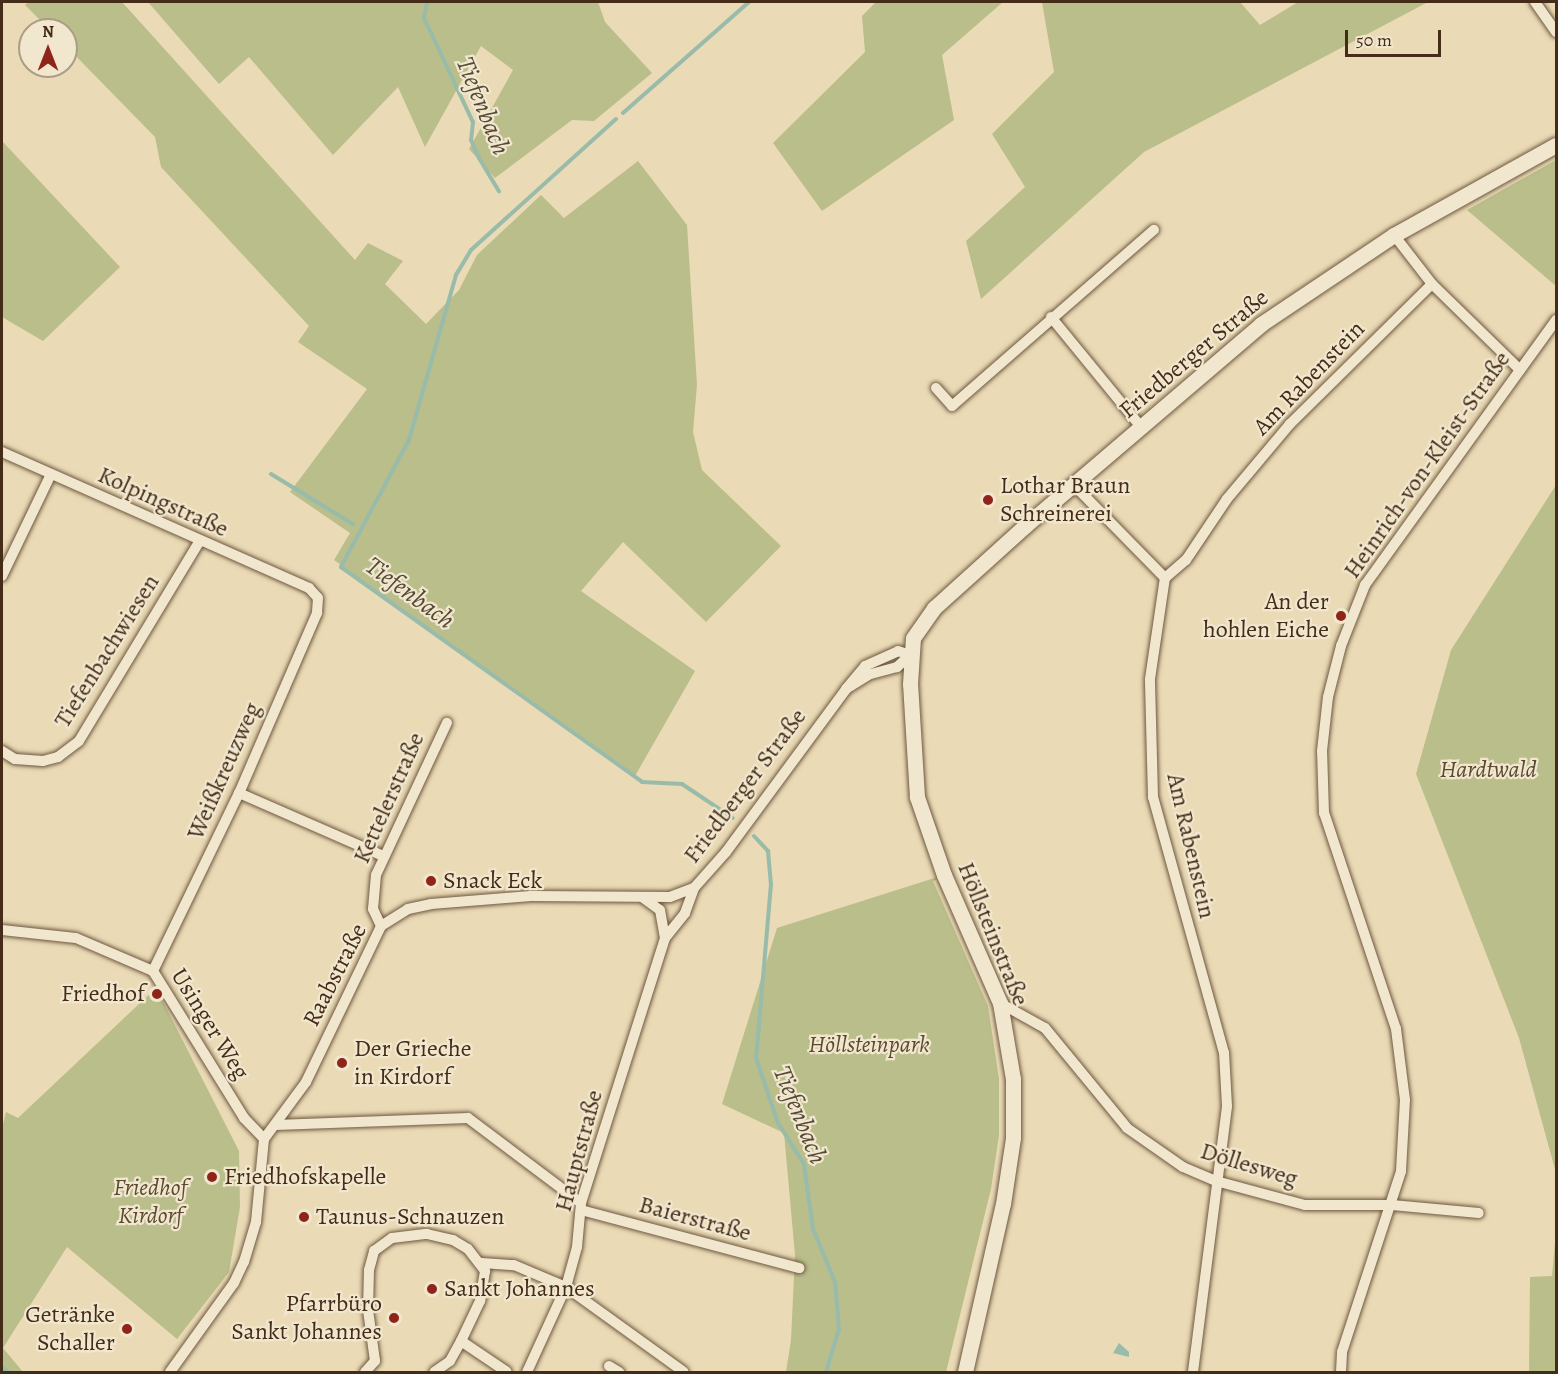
<!DOCTYPE html>
<html>
<head>
<meta charset="utf-8">
<style>
  body { margin:0 }
  #map { position:relative; width:1558px; height:1374px; overflow:hidden; background:#eadab5; font-family:Alegreya,serif }
  div>[style] { position:absolute }
  .green>* { inset:0; background:#babe8b }
  .water>* { inset:0; background:#98bbaa }
  .stream>* { height:4px; margin:-2px; padding:0 2px; transform-origin:2px; border-radius:2px; background:#98bbaa }
  .roads { filter:drop-shadow(0 0 2px #6e5840) drop-shadow(0 0 2px #6e5840) }
  .street>* { height:10px; margin:-5px; padding:0 5px; transform-origin:5px; border-radius:5px; background:#f1e7cf }
  .secondary>* { height:15px; margin:-7.5px; padding:0 7.5px; transform-origin:7.5px; border-radius:7.5px; background:#f1e7cf }
  .dots>* { width:16px; height:16px; translate:-50% -50%; box-sizing:border-box; border:3px solid #f1e7cf; border-radius:50% }
  span { translate:-50% -50%; white-space:nowrap; text-align:center; line-height:1.15; -webkit-text-stroke:4.5px #f1e7cf; paint-order:stroke }
  .street-label { font-size:24px; color:#442c19 }
  .poi-label { font-size:24px; color:#442c19 }
  .left { translate:0 -50%; text-align:left }
  .right { translate:-100% -50%; text-align:right }
  .park-label { font-size:24px; color:#5c4930; font-style:italic }
  .water-label { font-size:26px; color:#554936; font-style:italic }
  .frame { position:absolute; inset:0; border:3px solid #442c19; pointer-events:none }
  .north { position:absolute; left:18px; top:18px; width:60px; height:60px; box-sizing:border-box; background:#f1e7cf; border:2px solid #ac9c86; border-radius:50%; rotate:0deg; font-size:16px; font-weight:700; line-height:24px; text-align:center; color:#442c19 }
  .north::after { content:''; display:block; margin:auto; width:21px; height:27px; background:#8f2418; clip-path:polygon(50% 0,100% 100%,50% 72%,0 100%) }
  .scale { position:absolute; left:1345px; top:30px; width:96px; height:27px; box-sizing:border-box; border:3px solid #442c19; border-top:0; padding-left:8px; font-size:18px; line-height:21px; white-space:nowrap; color:#442c19; -webkit-text-stroke:4px #f1e7cf; paint-order:stroke }
</style>
</head>
<body>
<div id="map">
  <div class="green">
    <i style="clip-path:polygon(28px 2px,122px 2px,355px 260px,368px 243px,403px 261px,385px 284px,426px 324px,459px 290px,477px 255px,541px 195px,564px 218px,638px 161px,687px 225px,697px 385px,693px 432px,702px 470px,781px 546px,706px 622px,623px 542px,581px 591px,695px 671px,635px 776px,334px 560px,350px 533px,290px 492px,367px 389px,298px 342px,309px 326px,161px 167px,155px 137px,66px 46px,66px 30px,50px 30px,25px 5px)"></i>
    <i style="clip-path:polygon(148px 2px,598px 2px,605px 22px,652px 73px,594px 121px,572px 120px,495px 178px,469px 149px,513px 70px,481px 46px,425px 147px,398px 87px,333px 155px,249px 57px,219px 84px)"></i>
    <i style="clip-path:polygon(876px 2px,1003px 2px,942px 55px,954px 120px,822px 211px,773px 143px,865px 52px,862px 16px)"></i>
    <i style="clip-path:polygon(1042px 2px,1240px 2px,1260px 25px,1298px 2px,1428px 2px,1144px 152px,981px 299px,966px 241px,1025px 187px,992px 134px,1054px 72px)"></i>
    <i style="clip-path:polygon(2px 141px,120px 267px,43px 341px,2px 317px)"></i>
    <i style="clip-path:polygon(1556px 160px,1556px 286px,1467px 210px)"></i>
    <i style="clip-path:polygon(1556px 485px,1556px 1173px,1519px 1038px,1416px 774px,1451px 650px)"></i>
    <i style="clip-path:polygon(944px 875px,933px 881px,988px 1006px,999px 1079px,999px 1135px,991px 1189px,946px 1372px,786px 1372px,791px 1340px,795px 1255px,784px 1133px,722px 1104px,777px 928px)"></i>
    <i style="clip-path:polygon(156px 988px,239px 1151px,240px 1207px,229px 1272px,177px 1339px,67px 1247px,3px 1348px,23px 1372px,2px 1372px,2px 1128px,6px 1112px,18px 1118px)"></i>
    <i style="clip-path:polygon(1556px 1231px,1556px 1372px,1529px 1372px,1530px 1277px,1552px 1276px)"></i>
  </div>
  <div class="water">
    <i style="clip-path:polygon(1119px 1343px,1129px 1352px,1129px 1357px,1113px 1353px)"></i>
  </div>
  <div class="stream">
    <i style="left:427px;top:2px;width:16px;rotate:101deg"></i>
    <i style="left:424px;top:18px;width:115px;rotate:64.8deg"></i>
    <i style="left:473px;top:122px;width:18px;rotate:96deg"></i>
    <i style="left:471px;top:140px;width:20px;rotate:66deg"></i>
    <i style="left:479px;top:158px;width:39px;rotate:59deg"></i>
    <i style="left:623px;top:113px;width:168px;rotate:-41.4deg"></i>
    <i style="left:616px;top:119px;width:195px;rotate:137.9deg"></i>
    <i style="left:471px;top:250px;width:29px;rotate:121deg"></i>
    <i style="left:456px;top:275px;width:172px;rotate:105.9deg"></i>
    <i style="left:409px;top:440px;width:144px;rotate:118.2deg"></i>
    <i style="left:341px;top:567px;width:370px;rotate:35.5deg"></i>
    <i style="left:642px;top:782px;width:40px;rotate:2.9deg"></i>
    <i style="left:682px;top:784px;width:61px;rotate:33.7deg"></i>
    <i style="left:271px;top:474px;width:96px;rotate:31.4deg"></i>
    <i style="left:754px;top:836px;width:21px;rotate:47deg"></i>
    <i style="left:768px;top:851px;width:33px;rotate:85deg"></i>
    <i style="left:771px;top:884px;width:175px;rotate:94.9deg"></i>
    <i style="left:756px;top:1058px;width:69px;rotate:71.3deg"></i>
    <i style="left:778px;top:1123px;width:49px;rotate:57.6deg"></i>
    <i style="left:804px;top:1164px;width:66px;rotate:82.1deg"></i>
    <i style="left:813px;top:1229px;width:57px;rotate:67.5deg"></i>
    <i style="left:835px;top:1282px;width:47px;rotate:85.1deg"></i>
    <i style="left:839px;top:1329px;width:45px;rotate:106.8deg"></i>
    <i style="left:2px;top:1367px;width:8px;rotate:40deg"></i>
  </div>
  <div class="roads">
    <div class="street">
      <i style="left:1535px;top:2px;width:37px;rotate:55deg"></i>
      <i style="left:1394px;top:235px;width:62px;rotate:52.2deg"></i>
      <i style="left:1432px;top:284px;width:123px;rotate:44.3deg"></i>
      <i style="left:1051px;top:317px;width:142px;rotate:50.7deg"></i>
      <i style="left:936px;top:388px;width:24px;rotate:48deg"></i>
      <i style="left:952px;top:406px;width:268px;rotate:-41.1deg"></i>
      <i style="left:2px;top:452px;width:336px;rotate:23.9deg"></i>
      <i style="left:309px;top:588px;width:13px;rotate:48deg"></i>
      <i style="left:318px;top:598px;width:15px;rotate:94deg"></i>
      <i style="left:317px;top:613px;width:196px;rotate:113.4deg"></i>
      <i style="left:239px;top:793px;width:198px;rotate:115.8deg"></i>
      <i style="left:1074px;top:485px;width:130px;rotate:45.6deg"></i>
      <i style="left:2px;top:576px;width:113px;rotate:-64.3deg"></i>
      <i style="left:2px;top:751px;width:15px;rotate:32deg"></i>
      <i style="left:15px;top:759px;width:28px;rotate:4deg"></i>
      <i style="left:43px;top:761px;width:16px;rotate:-15deg"></i>
      <i style="left:58px;top:757px;width:26px;rotate:-37deg"></i>
      <i style="left:79px;top:741px;width:232px;rotate:-58.9deg"></i>
      <i style="left:239px;top:793px;width:157px;rotate:23.6deg"></i>
      <i style="left:642px;top:897px;width:22px;rotate:36deg"></i>
      <i style="left:660px;top:910px;width:28px;rotate:80deg"></i>
      <i style="left:381px;top:926px;width:19px;rotate:-115deg"></i>
      <i style="left:373px;top:909px;width:34px;rotate:-85deg"></i>
      <i style="left:376px;top:875px;width:168px;rotate:-65deg"></i>
      <i style="left:2px;top:930px;width:74px;rotate:6.2deg"></i>
      <i style="left:76px;top:938px;width:84px;rotate:23.2deg"></i>
      <i style="left:153px;top:971px;width:173px;rotate:58.2deg"></i>
      <i style="left:244px;top:1118px;width:29px;rotate:46deg"></i>
      <i style="left:1000px;top:1003px;width:51px;rotate:29.1deg"></i>
      <i style="left:1045px;top:1028px;width:129px;rotate:50.6deg"></i>
      <i style="left:1127px;top:1128px;width:68px;rotate:34.9deg"></i>
      <i style="left:1183px;top:1167px;width:36px;rotate:23deg"></i>
      <i style="left:1216px;top:1181px;width:92px;rotate:15.1deg"></i>
      <i style="left:1305px;top:1205px;width:87px"></i>
      <i style="left:1392px;top:1205px;width:87px;rotate:5.3deg"></i>
      <i style="left:275px;top:1125px;width:193px;rotate:-2.1deg"></i>
      <i style="left:468px;top:1118px;width:141px;rotate:37deg"></i>
      <i style="left:264px;top:1139px;width:71px;rotate:-53.6deg"></i>
      <i style="left:306px;top:1082px;width:173px;rotate:-64.3deg"></i>
      <i style="left:381px;top:926px;width:32px;rotate:-32deg"></i>
      <i style="left:408px;top:909px;width:24px;rotate:-12deg"></i>
      <i style="left:431px;top:904px;width:100px;rotate:-4.6deg"></i>
      <i style="left:531px;top:896px;width:139px;rotate:0.4deg"></i>
      <i style="left:670px;top:897px;width:26px;rotate:-21deg"></i>
      <i style="left:694px;top:888px;width:48px;rotate:-48.4deg"></i>
      <i style="left:726px;top:852px;width:202px;rotate:-53.6deg"></i>
      <i style="left:846px;top:689px;width:30px;rotate:-50deg"></i>
      <i style="left:865px;top:666px;width:36px;rotate:-24deg"></i>
      <i style="left:898px;top:651px;width:13px;rotate:18deg"></i>
      <i style="left:910px;top:655px;width:18px;rotate:137deg"></i>
      <i style="left:897px;top:667px;width:28px;rotate:165deg"></i>
      <i style="left:870px;top:674px;width:28px;rotate:148deg"></i>
      <i style="left:581px;top:1210px;width:226px;rotate:14.9deg"></i>
      <i style="left:482px;top:1263px;width:32px;rotate:4deg"></i>
      <i style="left:514px;top:1265px;width:56px;rotate:22.9deg"></i>
      <i style="left:566px;top:1287px;width:145px;rotate:35.8deg"></i>
      <i style="left:461px;top:1341px;width:55px;rotate:34deg"></i>
      <i style="left:609px;top:1366px;width:12px;rotate:31deg"></i>
      <i style="left:170px;top:1372px;width:110px;rotate:-54.3deg"></i>
      <i style="left:234px;top:1283px;width:23px;rotate:-65deg"></i>
      <i style="left:244px;top:1262px;width:42px;rotate:-73.3deg"></i>
      <i style="left:256px;top:1222px;width:83px;rotate:-84.5deg"></i>
      <i style="left:365px;top:1372px;width:15px;rotate:-48deg"></i>
      <i style="left:375px;top:1361px;width:51px;rotate:-97.8deg"></i>
      <i style="left:368px;top:1310px;width:40px;rotate:-88.6deg"></i>
      <i style="left:369px;top:1270px;width:20px;rotate:-75deg"></i>
      <i style="left:374px;top:1251px;width:22px;rotate:-36deg"></i>
      <i style="left:392px;top:1238px;width:35px;rotate:-7deg"></i>
      <i style="left:427px;top:1234px;width:27px;rotate:13deg"></i>
      <i style="left:453px;top:1240px;width:17px;rotate:31deg"></i>
      <i style="left:468px;top:1249px;width:28px;rotate:52deg"></i>
      <i style="left:485px;top:1271px;width:30px;rotate:99deg"></i>
      <i style="left:480px;top:1301px;width:44px;rotate:115.4deg"></i>
      <i style="left:461px;top:1341px;width:23px;rotate:119deg"></i>
      <i style="left:450px;top:1361px;width:19px;rotate:145deg"></i>
      <i style="left:527px;top:1372px;width:94px;rotate:-65.4deg"></i>
      <i style="left:566px;top:1287px;width:41px;rotate:-74.6deg"></i>
      <i style="left:577px;top:1247px;width:44px;rotate:-84.8deg"></i>
      <i style="left:581px;top:1203px;width:278px;rotate:-72.4deg"></i>
      <i style="left:665px;top:938px;width:32px;rotate:-51deg"></i>
      <i style="left:685px;top:913px;width:27px;rotate:-70deg"></i>
      <i style="left:1193px;top:1372px;width:268px;rotate:-82.7deg"></i>
      <i style="left:1227px;top:1106px;width:53px;rotate:-93.2deg"></i>
      <i style="left:1224px;top:1053px;width:266px;rotate:-105.5deg"></i>
      <i style="left:1153px;top:797px;width:118px;rotate:-91.5deg"></i>
      <i style="left:1150px;top:679px;width:102px;rotate:-81.6deg"></i>
      <i style="left:1165px;top:578px;width:28px;rotate:-41deg"></i>
      <i style="left:1186px;top:560px;width:73px;rotate:-56.1deg"></i>
      <i style="left:1227px;top:499px;width:98px;rotate:-50deg"></i>
      <i style="left:1290px;top:424px;width:199px;rotate:-44.6deg"></i>
      <i style="left:1341px;top:1372px;width:20px;rotate:-87deg"></i>
      <i style="left:1342px;top:1352px;width:190px;rotate:-71.9deg"></i>
      <i style="left:1401px;top:1171px;width:71px;rotate:-86.8deg"></i>
      <i style="left:1405px;top:1100px;width:72px;rotate:-97.2deg"></i>
      <i style="left:1396px;top:1029px;width:228px;rotate:-108.4deg"></i>
      <i style="left:1324px;top:813px;width:62px;rotate:-91.8deg"></i>
      <i style="left:1322px;top:751px;width:54px;rotate:-83.7deg"></i>
      <i style="left:1328px;top:697px;width:53px;rotate:-75.7deg"></i>
      <i style="left:1341px;top:646px;width:66px;rotate:-68.5deg"></i>
      <i style="left:1365px;top:585px;width:327px;rotate:-54.2deg"></i>
    </div>
    <div class="secondary">
      <i style="left:965px;top:1372px;width:172px;rotate:-77.3deg"></i>
      <i style="left:1003px;top:1204px;width:67px;rotate:-81.4deg"></i>
      <i style="left:1013px;top:1138px;width:59px;rotate:-90deg"></i>
      <i style="left:1013px;top:1079px;width:77px;rotate:-99.7deg"></i>
      <i style="left:1000px;top:1003px;width:140px;rotate:-113.6deg"></i>
      <i style="left:944px;top:875px;width:83px;rotate:-109.1deg"></i>
      <i style="left:917px;top:797px;width:113px;rotate:-93.5deg"></i>
      <i style="left:910px;top:684px;width:46px;rotate:-86.3deg"></i>
      <i style="left:913px;top:638px;width:37px;rotate:-55deg"></i>
      <i style="left:934px;top:608px;width:124px;rotate:-42.1deg"></i>
      <i style="left:1026px;top:525px;width:309px;rotate:-40.5deg"></i>
      <i style="left:1261px;top:324px;width:160px;rotate:-33.8deg"></i>
      <i style="left:1394px;top:235px;width:185px;rotate:-29.1deg"></i>
    </div>
  </div>
  <div class="dots">
    <i style="left:988px;top:500px;background:#8f2418"></i>
    <i style="left:1341px;top:616px;background:#8f2418"></i>
    <i style="left:431px;top:881px;background:#8f2418"></i>
    <i style="left:157px;top:994px;background:#8f2418"></i>
    <i style="left:342px;top:1063px;background:#8f2418"></i>
    <i style="left:212px;top:1177px;background:#8f2418"></i>
    <i style="left:304px;top:1217px;background:#8f2418"></i>
    <i style="left:432px;top:1289px;background:#8f2418"></i>
    <i style="left:394px;top:1318px;background:#8f2418"></i>
    <i style="left:127px;top:1329px;background:#8f2418"></i>
  </div>
  <div class="street-label">
    <span style="left:1194px;top:354px;rotate:-40deg">Friedberger Straße</span>
    <span style="left:1309px;top:378px;rotate:-46deg">Am Rabenstein</span>
    <span style="left:1427px;top:465px;rotate:-55deg">Heinrich-von-Kleist-Straße</span>
    <span style="left:163px;top:502px;rotate:24deg">Kolpingstraße</span>
    <span style="left:107px;top:651px;rotate:-58deg">Tiefenbachwiesen</span>
    <span style="left:224px;top:771px;rotate:-66deg">Weißkreuzweg</span>
    <span style="left:745px;top:786px;rotate:-53deg">Friedberger Straße</span>
    <span style="left:389px;top:798px;rotate:-66deg">Kettelerstraße</span>
    <span style="left:1191px;top:846px;rotate:77deg">Am Rabenstein</span>
    <span style="left:993px;top:934px;rotate:68deg">Höllsteinstraße</span>
    <span style="left:335px;top:975px;rotate:-63deg">Raabstraße</span>
    <span style="left:210px;top:1024px;rotate:58deg">Usinger Weg</span>
    <span style="left:579px;top:1151px;rotate:-75deg">Hauptstraße</span>
    <span style="left:1249px;top:1165px;rotate:17deg">Döllesweg</span>
    <span style="left:695px;top:1219px;rotate:15deg">Baierstraße</span>
  </div>
  <div class="poi-label">
    <span class="left" style="left:1000px;top:500px">Lothar Braun<br>Schreinerei</span>
    <span class="right" style="left:1329px;top:616px">An der<br>hohlen Eiche</span>
    <span class="left" style="left:443px;top:881px">Snack Eck</span>
    <span class="right" style="left:145px;top:994px">Friedhof</span>
    <span class="left" style="left:354px;top:1063px">Der Grieche<br>in Kirdorf</span>
    <span class="left" style="left:224px;top:1177px">Friedhofskapelle</span>
    <span class="left" style="left:316px;top:1217px">Taunus-Schnauzen</span>
    <span class="left" style="left:444px;top:1289px">Sankt Johannes</span>
    <span class="right" style="left:382px;top:1318px">Pfarrbüro<br>Sankt Johannes</span>
    <span class="right" style="left:115px;top:1329px">Getränke<br>Schaller</span>
  </div>
  <div class="park-label">
    <span style="left:1488px;top:770px">Hardtwald</span>
    <span style="left:869px;top:1045px">Höllsteinpark</span>
    <span style="left:150px;top:1202px">Friedhof<br>Kirdorf</span>
  </div>
  <div class="water-label">
    <span style="left:483px;top:106px;rotate:68deg">Tiefenbach</span>
    <span style="left:410px;top:593px;rotate:36deg">Tiefenbach</span>
    <span style="left:800px;top:1115px;rotate:68deg">Tiefenbach</span>
  </div>
  <div class="frame"></div>
  <div class="north">N</div>
  <div class="scale">50 m</div>
</div>
</body>
</html>
